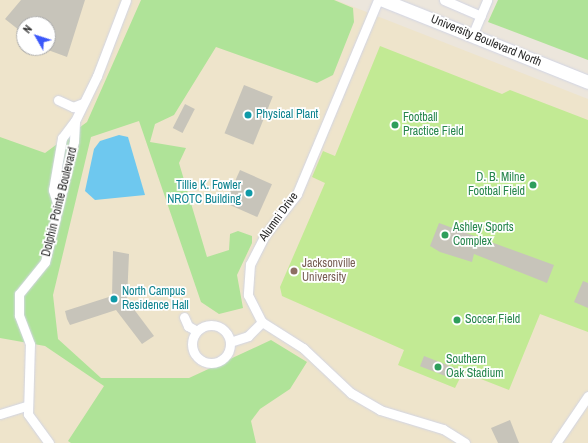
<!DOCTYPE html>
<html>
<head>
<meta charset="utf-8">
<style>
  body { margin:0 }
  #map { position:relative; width:588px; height:443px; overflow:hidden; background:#ece6dc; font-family:"Archivo Narrow",sans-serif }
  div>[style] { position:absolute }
  .education>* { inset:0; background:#eee4cb }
  .green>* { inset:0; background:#afe398 }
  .pitch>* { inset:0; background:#c2ea94 }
  .water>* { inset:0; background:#6ec8ef }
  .building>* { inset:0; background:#c7c4ba; transform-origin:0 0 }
  .roads { filter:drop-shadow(0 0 1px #d1d4e3) drop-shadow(0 0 1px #d1d4e3) }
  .street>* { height:9px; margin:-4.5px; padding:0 4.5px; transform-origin:4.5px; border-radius:4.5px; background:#fff }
  .street>.ring { margin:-4.5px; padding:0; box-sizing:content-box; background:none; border:9px solid #fff; border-radius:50% }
  .secondary>* { height:13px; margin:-6.5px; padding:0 6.5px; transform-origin:6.5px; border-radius:6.5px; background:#fff }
  .dots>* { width:11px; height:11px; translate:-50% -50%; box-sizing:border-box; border:2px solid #fff; border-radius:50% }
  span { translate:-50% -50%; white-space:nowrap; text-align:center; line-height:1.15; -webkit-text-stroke:3.5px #fff; paint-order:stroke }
  .street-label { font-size:12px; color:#2a2a2a }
  .culture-label { font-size:12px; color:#0d838f }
  .left { translate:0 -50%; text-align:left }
  .right { translate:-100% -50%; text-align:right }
  .leisure-label { font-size:12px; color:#27864d }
  .education-label { font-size:12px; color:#785e54 }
  .north { position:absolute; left:16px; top:16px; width:40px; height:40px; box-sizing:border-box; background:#fff; border:1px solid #aaa; border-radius:50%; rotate:309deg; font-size:11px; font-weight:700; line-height:16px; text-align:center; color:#2a2a2a }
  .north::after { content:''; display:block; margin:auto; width:14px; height:18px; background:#3b58fa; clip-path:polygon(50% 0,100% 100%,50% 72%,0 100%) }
</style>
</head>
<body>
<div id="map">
  <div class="education">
    <i style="clip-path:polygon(evenodd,0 0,336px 0,588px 99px,588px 443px,0 443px,0 0,24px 24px,48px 24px,48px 48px,24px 48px,24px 24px)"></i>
  </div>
  <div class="green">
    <i style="clip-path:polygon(141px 0,334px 0,353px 8px,354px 22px,333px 75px,317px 83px,216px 47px,174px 115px,155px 124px,150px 142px,186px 148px,179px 163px,207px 257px,229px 250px,230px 234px,238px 231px,252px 236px,252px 243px,237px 275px,243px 308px,219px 314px,201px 302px,139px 121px,91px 137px,53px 295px,58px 339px,101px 378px,189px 378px,271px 340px,307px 362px,290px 389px,260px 409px,251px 421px,256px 443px,71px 443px,68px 441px,104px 386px,45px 346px,0 338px,0 137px,45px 153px,87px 122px)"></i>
    <i style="clip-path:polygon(498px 0,588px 0,588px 60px,488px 22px)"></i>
  </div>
  <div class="pitch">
    <i style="clip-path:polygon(380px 46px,502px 94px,510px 90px,588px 120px,588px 332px,540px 314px,509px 390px,463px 372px,455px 388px,398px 365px,404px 350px,282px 296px,280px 287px,325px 183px,312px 177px,323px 151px,335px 156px)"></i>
  </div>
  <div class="water">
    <i style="clip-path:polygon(119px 135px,128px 137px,145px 195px,95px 200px,85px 191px,94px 149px,100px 141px)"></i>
  </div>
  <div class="building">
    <i style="clip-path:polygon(21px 0,85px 0,67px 57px,48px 50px,48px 24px,24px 24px,24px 34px,5px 19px)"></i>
    <i style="left:244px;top:85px;width:31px;height:52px;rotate:22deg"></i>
    <i style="left:185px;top:104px;width:11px;height:27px;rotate:27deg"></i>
    <i style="left:240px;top:170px;width:35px;height:36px;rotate:24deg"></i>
    <i style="clip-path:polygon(439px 223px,554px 265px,547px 283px,474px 254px,472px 262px,440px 252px,430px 246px)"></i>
    <i style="clip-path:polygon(113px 251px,129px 254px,127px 300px,154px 336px,142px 344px,116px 310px,70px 325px,67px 319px,65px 311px,112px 296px)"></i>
    <i style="clip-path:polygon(583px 281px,588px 283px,588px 308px,574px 302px)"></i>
    <i style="left:424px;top:356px;width:34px;height:11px;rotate:21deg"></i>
    <i style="clip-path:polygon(510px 420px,519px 443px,498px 443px,491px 428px)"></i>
  </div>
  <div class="roads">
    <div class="street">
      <i style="left:378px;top:0;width:210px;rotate:112.7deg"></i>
      <i style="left:297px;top:194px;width:52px;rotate:128deg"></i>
      <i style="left:265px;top:235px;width:33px;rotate:117deg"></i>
      <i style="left:250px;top:264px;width:31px;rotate:94deg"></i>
      <i style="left:248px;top:295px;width:30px;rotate:63deg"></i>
      <i style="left:262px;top:322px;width:49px;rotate:32.4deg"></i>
      <i style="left:303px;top:348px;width:66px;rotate:43.2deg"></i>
      <i style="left:351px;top:393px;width:34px;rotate:30deg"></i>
      <i style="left:380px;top:410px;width:66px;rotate:16.8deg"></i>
      <i style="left:443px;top:429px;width:26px;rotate:32deg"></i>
      <i style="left:444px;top:0;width:40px;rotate:23.4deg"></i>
      <i style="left:472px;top:36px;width:39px;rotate:-67deg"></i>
      <i style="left:58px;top:100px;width:17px;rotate:25deg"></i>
      <i style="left:73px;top:107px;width:11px;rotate:-22deg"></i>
      <i style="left:57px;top:203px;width:14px;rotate:-107deg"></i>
      <i style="left:53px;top:190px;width:53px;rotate:-80.2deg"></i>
      <i style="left:62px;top:138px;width:21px;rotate:-53deg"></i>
      <i style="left:184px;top:317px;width:10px;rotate:66deg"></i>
      <i style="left:188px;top:326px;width:10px;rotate:29deg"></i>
      <i class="ring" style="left:192px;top:325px;width:29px;height:29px"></i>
      <i style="left:230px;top:342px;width:19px;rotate:-18deg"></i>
      <i style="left:248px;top:336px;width:20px;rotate:-45deg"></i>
      <i style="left:0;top:414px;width:28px;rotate:-17deg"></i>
      <i style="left:49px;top:443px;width:36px;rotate:-126deg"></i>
      <i style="left:28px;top:414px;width:70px;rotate:-88.4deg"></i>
      <i style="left:30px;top:344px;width:31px;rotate:-111deg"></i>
      <i style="left:19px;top:315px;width:21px;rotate:-90deg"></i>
      <i style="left:19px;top:294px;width:41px;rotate:-50.9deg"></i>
      <i style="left:45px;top:262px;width:124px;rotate:-76.5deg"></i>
      <i style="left:74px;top:141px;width:20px;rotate:-87deg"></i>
      <i style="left:75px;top:121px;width:50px;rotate:-63.9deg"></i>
      <i style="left:97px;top:76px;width:81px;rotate:-69.1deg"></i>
      <i style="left:556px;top:443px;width:57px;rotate:-55.8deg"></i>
    </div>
    <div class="secondary">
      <i style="left:383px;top:0;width:221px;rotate:21.8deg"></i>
    </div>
  </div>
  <div class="dots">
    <i style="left:248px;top:115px;background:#0f9aa8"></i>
    <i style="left:395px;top:125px;background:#2e9e5b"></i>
    <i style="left:533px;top:185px;background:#2e9e5b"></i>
    <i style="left:249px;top:193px;background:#0f9aa8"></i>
    <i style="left:445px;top:235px;background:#2e9e5b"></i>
    <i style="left:294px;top:271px;background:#8d6e63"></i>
    <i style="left:114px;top:299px;background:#0f9aa8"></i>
    <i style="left:457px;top:320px;background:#2e9e5b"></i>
    <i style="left:438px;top:367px;background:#2e9e5b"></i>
  </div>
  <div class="street-label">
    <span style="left:486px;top:41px;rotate:22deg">University Boulevard North</span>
    <span style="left:60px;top:202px;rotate:-76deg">Dolphin Pointe Boulevard</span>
    <span style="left:279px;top:217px;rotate:-54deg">Alumni Drive</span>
  </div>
  <div class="culture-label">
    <span class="left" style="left:256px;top:115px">Physical Plant</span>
    <span class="right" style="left:241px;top:193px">Tillie K. Fowler<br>NROTC Building</span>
    <span class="left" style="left:122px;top:299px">North Campus<br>Residence Hall</span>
  </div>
  <div class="leisure-label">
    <span class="left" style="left:403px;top:125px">Football<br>Practice Field</span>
    <span class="right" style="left:525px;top:185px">D. B. Milne<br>Footbal Field</span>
    <span class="left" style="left:453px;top:235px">Ashley Sports<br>Complex</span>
    <span class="left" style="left:465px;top:320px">Soccer Field</span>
    <span class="left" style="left:446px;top:367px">Southern<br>Oak Stadium</span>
  </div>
  <div class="education-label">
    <span class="left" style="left:302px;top:271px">Jacksonville<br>University</span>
  </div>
  <div class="north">N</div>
</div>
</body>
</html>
